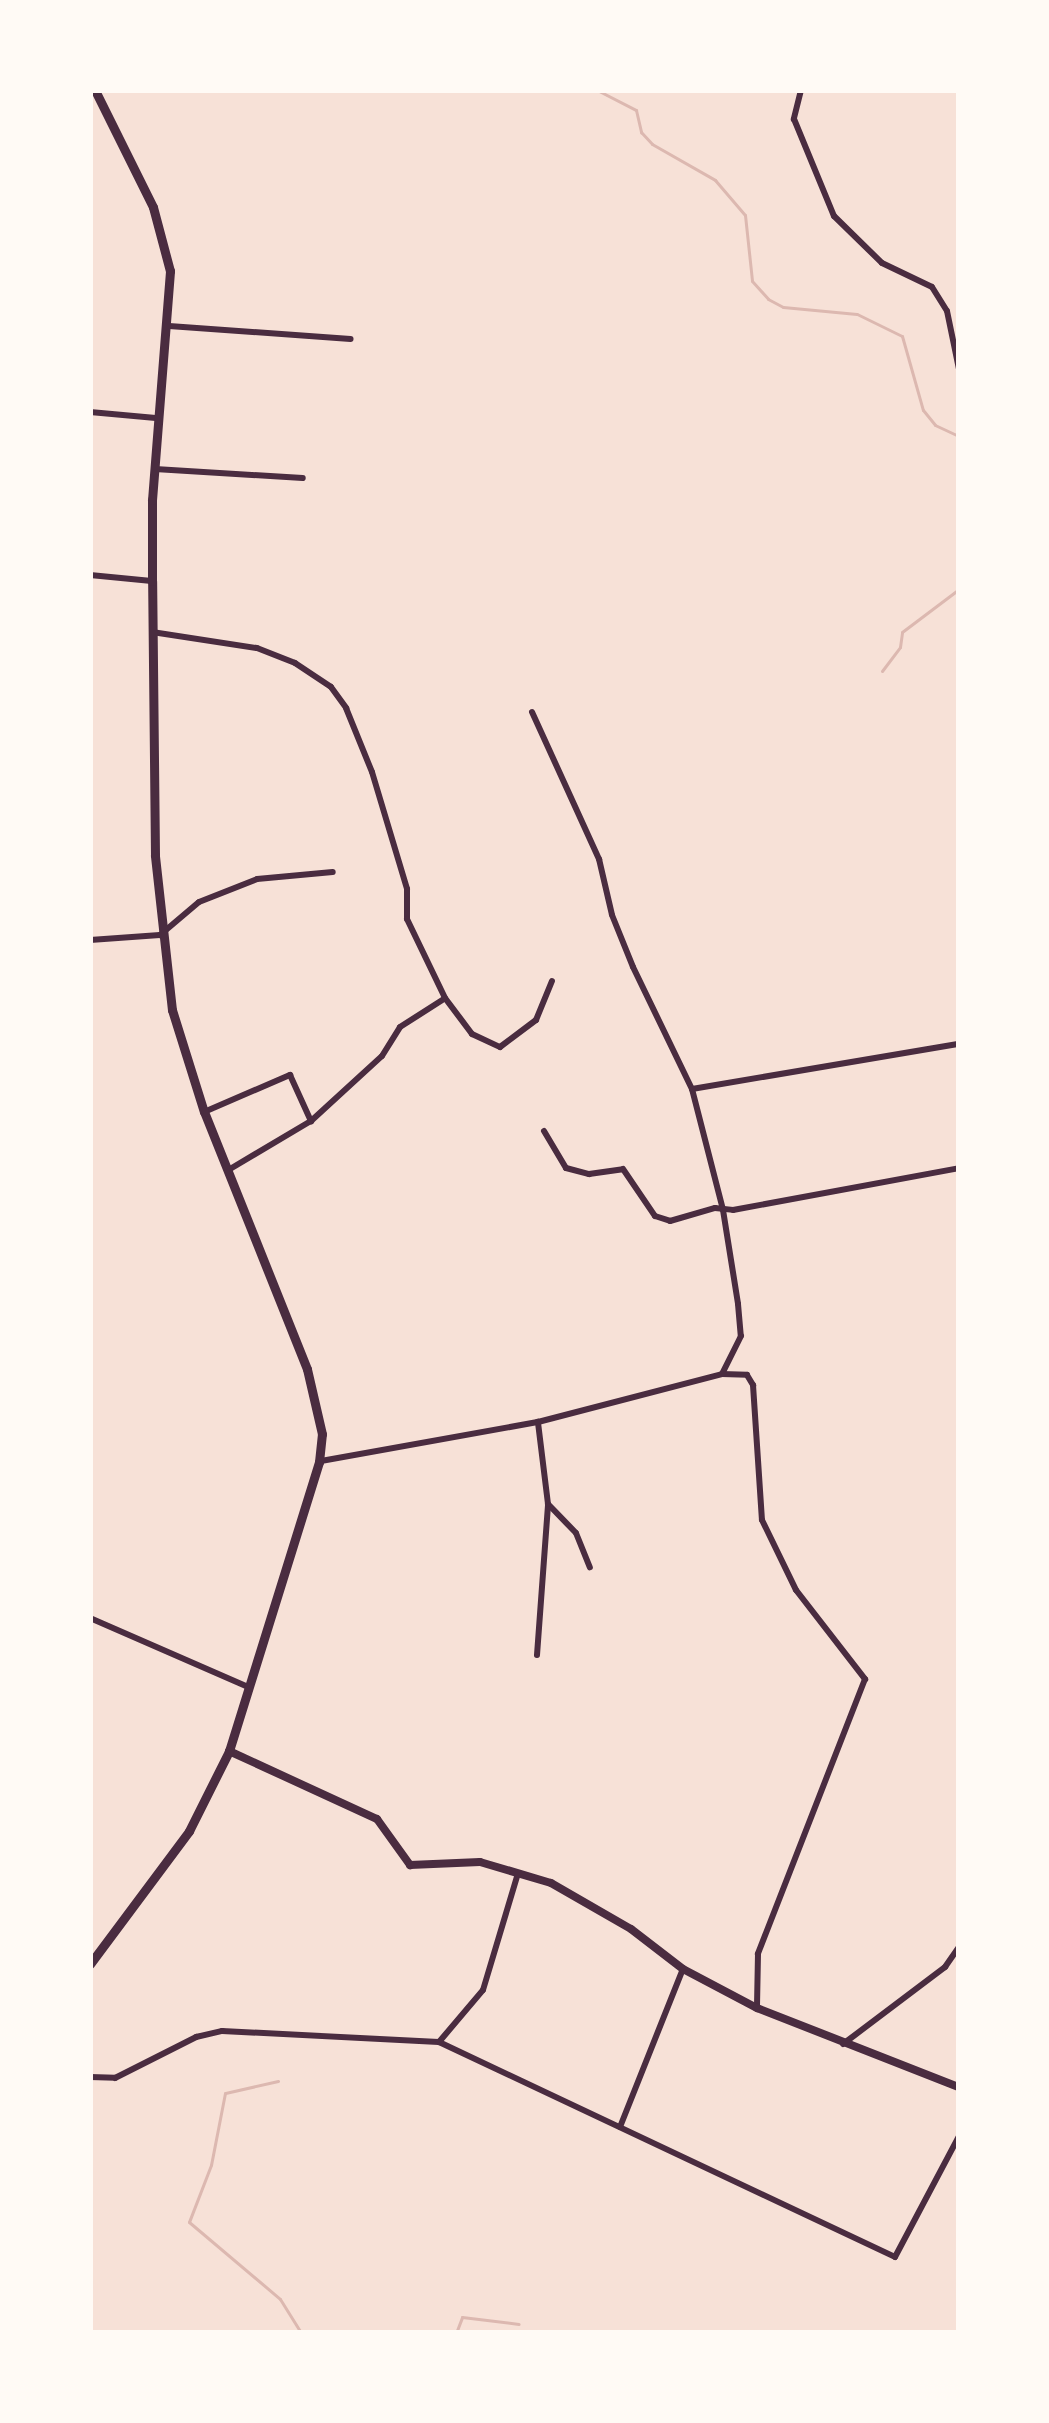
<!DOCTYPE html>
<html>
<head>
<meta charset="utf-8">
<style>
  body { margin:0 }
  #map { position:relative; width:1049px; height:2423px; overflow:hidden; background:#f7e1d7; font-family:Quicksand,sans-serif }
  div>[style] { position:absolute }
  .stream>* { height:3px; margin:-1.5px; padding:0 1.5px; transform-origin:1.5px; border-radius:1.5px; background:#dcb8b0 }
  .minor>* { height:6px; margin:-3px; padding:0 3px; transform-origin:3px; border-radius:3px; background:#4a2c40 }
  .tertiary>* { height:8px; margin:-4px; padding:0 4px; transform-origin:4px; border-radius:4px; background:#4a2c40 }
  .secondary>* { height:9px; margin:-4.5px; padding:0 4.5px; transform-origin:4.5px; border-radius:4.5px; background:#4a2c40 }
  span { translate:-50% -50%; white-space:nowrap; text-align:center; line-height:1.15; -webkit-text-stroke:9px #fffaf5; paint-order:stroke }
  .frame { position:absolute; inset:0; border:93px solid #fffaf5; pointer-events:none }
</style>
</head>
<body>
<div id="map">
  <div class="stream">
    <i style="left:597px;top:90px;width:44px;rotate:27.1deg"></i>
    <i style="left:636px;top:110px;width:23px;rotate:77deg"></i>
    <i style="left:641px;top:132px;width:16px;rotate:47deg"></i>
    <i style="left:652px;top:144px;width:73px;rotate:29.7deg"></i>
    <i style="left:715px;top:180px;width:46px;rotate:49.4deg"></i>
    <i style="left:745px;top:215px;width:66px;rotate:83.9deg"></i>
    <i style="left:752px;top:281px;width:24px;rotate:48deg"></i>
    <i style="left:768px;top:299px;width:17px;rotate:28deg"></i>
    <i style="left:783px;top:307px;width:74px;rotate:5.4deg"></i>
    <i style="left:857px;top:314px;width:50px;rotate:26.1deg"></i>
    <i style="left:902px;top:336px;width:77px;rotate:74.2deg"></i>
    <i style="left:923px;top:410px;width:19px;rotate:51deg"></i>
    <i style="left:935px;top:425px;width:26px;rotate:25deg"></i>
    <i style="left:882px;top:671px;width:30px;rotate:-53deg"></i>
    <i style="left:900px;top:647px;width:15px;rotate:-82deg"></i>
    <i style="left:902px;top:632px;width:71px;rotate:-37deg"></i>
    <i style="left:278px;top:2081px;width:54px;rotate:167.2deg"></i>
    <i style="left:225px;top:2093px;width:73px;rotate:101deg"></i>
    <i style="left:211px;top:2165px;width:61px;rotate:111.1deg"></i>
    <i style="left:189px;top:2222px;width:119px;rotate:40.2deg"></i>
    <i style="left:280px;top:2299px;width:40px;rotate:58deg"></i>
    <i style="left:456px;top:2333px;width:17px;rotate:-69deg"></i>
    <i style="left:462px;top:2317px;width:57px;rotate:7deg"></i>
  </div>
  <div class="minor">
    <i style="left:801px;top:90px;width:30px;rotate:104deg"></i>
    <i style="left:794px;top:119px;width:105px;rotate:67.6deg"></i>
    <i style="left:834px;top:216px;width:67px;rotate:44.4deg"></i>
    <i style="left:882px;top:263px;width:55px;rotate:25.6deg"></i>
    <i style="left:932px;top:287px;width:28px;rotate:58deg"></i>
    <i style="left:947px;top:311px;width:59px;rotate:78.3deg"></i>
    <i style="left:169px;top:326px;width:182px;rotate:4.1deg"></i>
    <i style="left:90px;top:412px;width:66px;rotate:5.2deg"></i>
    <i style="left:155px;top:469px;width:148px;rotate:3.5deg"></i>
    <i style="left:90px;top:575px;width:62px;rotate:5.5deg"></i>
    <i style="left:152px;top:632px;width:106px;rotate:8.7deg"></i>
    <i style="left:257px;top:648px;width:41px;rotate:21.5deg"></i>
    <i style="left:295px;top:663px;width:43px;rotate:33.7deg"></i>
    <i style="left:331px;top:687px;width:26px;rotate:54deg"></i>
    <i style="left:346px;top:708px;width:69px;rotate:67.9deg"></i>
    <i style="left:372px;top:772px;width:122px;rotate:73.3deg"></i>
    <i style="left:407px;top:889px;width:30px;rotate:90deg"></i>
    <i style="left:407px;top:919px;width:88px;rotate:64.3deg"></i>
    <i style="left:445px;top:998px;width:45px;rotate:53.1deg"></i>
    <i style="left:472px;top:1034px;width:31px;rotate:25deg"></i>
    <i style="left:500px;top:1047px;width:45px;rotate:-36.9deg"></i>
    <i style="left:536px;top:1020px;width:42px;rotate:-67.7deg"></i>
    <i style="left:532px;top:712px;width:162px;rotate:65.5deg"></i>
    <i style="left:599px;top:859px;width:57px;rotate:76.9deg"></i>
    <i style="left:612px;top:915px;width:56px;rotate:68deg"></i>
    <i style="left:633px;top:967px;width:136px;rotate:64.2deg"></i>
    <i style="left:692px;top:1089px;width:125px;rotate:75.6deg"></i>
    <i style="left:723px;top:1210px;width:95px;rotate:80.9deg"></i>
    <i style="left:738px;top:1304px;width:32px;rotate:85deg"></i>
    <i style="left:741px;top:1336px;width:42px;rotate:116.6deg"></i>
    <i style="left:90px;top:940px;width:70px;rotate:-4.1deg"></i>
    <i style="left:160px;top:935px;width:51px;rotate:-40.2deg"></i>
    <i style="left:199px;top:902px;width:62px;rotate:-21.6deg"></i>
    <i style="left:257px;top:879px;width:76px;rotate:-5.3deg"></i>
    <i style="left:692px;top:1089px;width:271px;rotate:-9.6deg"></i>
    <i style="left:204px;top:1112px;width:94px;rotate:-23.3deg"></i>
    <i style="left:290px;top:1075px;width:51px;rotate:65.5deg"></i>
    <i style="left:311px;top:1121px;width:96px;rotate:-42.5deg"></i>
    <i style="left:382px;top:1056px;width:34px;rotate:-58deg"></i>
    <i style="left:400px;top:1027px;width:52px;rotate:-32.5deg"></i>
    <i style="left:544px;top:1131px;width:43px;rotate:59.3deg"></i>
    <i style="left:566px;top:1168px;width:24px;rotate:15deg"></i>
    <i style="left:589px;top:1174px;width:34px;rotate:-8deg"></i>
    <i style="left:623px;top:1169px;width:57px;rotate:55.8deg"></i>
    <i style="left:655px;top:1216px;width:16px;rotate:18deg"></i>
    <i style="left:670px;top:1221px;width:47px;rotate:-16.1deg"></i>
    <i style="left:715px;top:1208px;width:18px;rotate:6deg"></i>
    <i style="left:733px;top:1210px;width:230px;rotate:-10.5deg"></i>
    <i style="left:230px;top:1169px;width:94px;rotate:-30.7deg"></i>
    <i style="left:321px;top:1461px;width:220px;rotate:-10.2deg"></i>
    <i style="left:538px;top:1422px;width:190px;rotate:-14.6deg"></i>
    <i style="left:722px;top:1374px;width:25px;rotate:2deg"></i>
    <i style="left:747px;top:1375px;width:12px;rotate:59deg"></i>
    <i style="left:753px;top:1385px;width:135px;rotate:86.2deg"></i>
    <i style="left:762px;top:1520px;width:78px;rotate:64.1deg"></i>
    <i style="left:796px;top:1590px;width:113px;rotate:52.2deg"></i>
    <i style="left:865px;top:1679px;width:295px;rotate:111.3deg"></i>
    <i style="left:758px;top:1954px;width:54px;rotate:91.1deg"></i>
    <i style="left:548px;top:1504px;width:40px;rotate:46deg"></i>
    <i style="left:576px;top:1533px;width:37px;rotate:68deg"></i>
    <i style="left:90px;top:1618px;width:172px;rotate:23.6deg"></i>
    <i style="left:537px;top:1655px;width:151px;rotate:-85.8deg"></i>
    <i style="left:548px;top:1504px;width:83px;rotate:-97deg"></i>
    <i style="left:439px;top:2042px;width:68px;rotate:-49.8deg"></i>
    <i style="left:483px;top:1990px;width:118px;rotate:-73.3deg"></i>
    <i style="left:843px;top:2044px;width:128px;rotate:-37deg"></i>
    <i style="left:945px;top:1967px;width:24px;rotate:-55deg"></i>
    <i style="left:90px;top:2077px;width:25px;rotate:2deg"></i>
    <i style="left:115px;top:2078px;width:91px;rotate:-26.8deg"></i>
    <i style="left:196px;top:2037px;width:27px;rotate:-13deg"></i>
    <i style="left:222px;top:2031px;width:217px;rotate:2.9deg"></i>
    <i style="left:439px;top:2042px;width:504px;rotate:25.24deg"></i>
    <i style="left:895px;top:2257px;width:137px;rotate:-62.1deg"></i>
    <i style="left:620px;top:2127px;width:170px;rotate:-68.3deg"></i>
  </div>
  <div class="tertiary">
    <i style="left:229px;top:1751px;width:163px;rotate:24.7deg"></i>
    <i style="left:377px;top:1819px;width:57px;rotate:54.3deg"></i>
    <i style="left:410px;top:1865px;width:70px;rotate:-2.5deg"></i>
    <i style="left:480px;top:1862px;width:74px;rotate:16.5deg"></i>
    <i style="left:551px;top:1883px;width:92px;rotate:29.9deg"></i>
    <i style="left:631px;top:1929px;width:66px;rotate:37.6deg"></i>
    <i style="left:683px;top:1969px;width:84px;rotate:27.8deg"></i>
    <i style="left:757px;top:2008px;width:217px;rotate:21.4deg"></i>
  </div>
  <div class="secondary">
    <i style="left:90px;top:1964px;width:166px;rotate:-53.3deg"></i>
    <i style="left:189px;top:1831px;width:89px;rotate:-63.4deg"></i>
    <i style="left:229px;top:1751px;width:303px;rotate:-72.7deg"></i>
    <i style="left:319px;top:1462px;width:28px;rotate:-84deg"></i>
    <i style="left:322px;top:1434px;width:67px;rotate:-103deg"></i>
    <i style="left:307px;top:1369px;width:277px;rotate:-111.8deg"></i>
    <i style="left:204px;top:1112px;width:107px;rotate:-107.4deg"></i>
    <i style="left:172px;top:1010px;width:156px;rotate:-96.3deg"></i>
    <i style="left:155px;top:855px;width:274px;rotate:-90.6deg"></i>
    <i style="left:152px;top:581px;width:81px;rotate:-90deg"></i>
    <i style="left:152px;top:500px;width:230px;rotate:-85.5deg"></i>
    <i style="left:170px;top:271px;width:66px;rotate:-104.9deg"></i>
    <i style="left:153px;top:207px;width:131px;rotate:-116.4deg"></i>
  </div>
  <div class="frame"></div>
</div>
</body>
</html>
